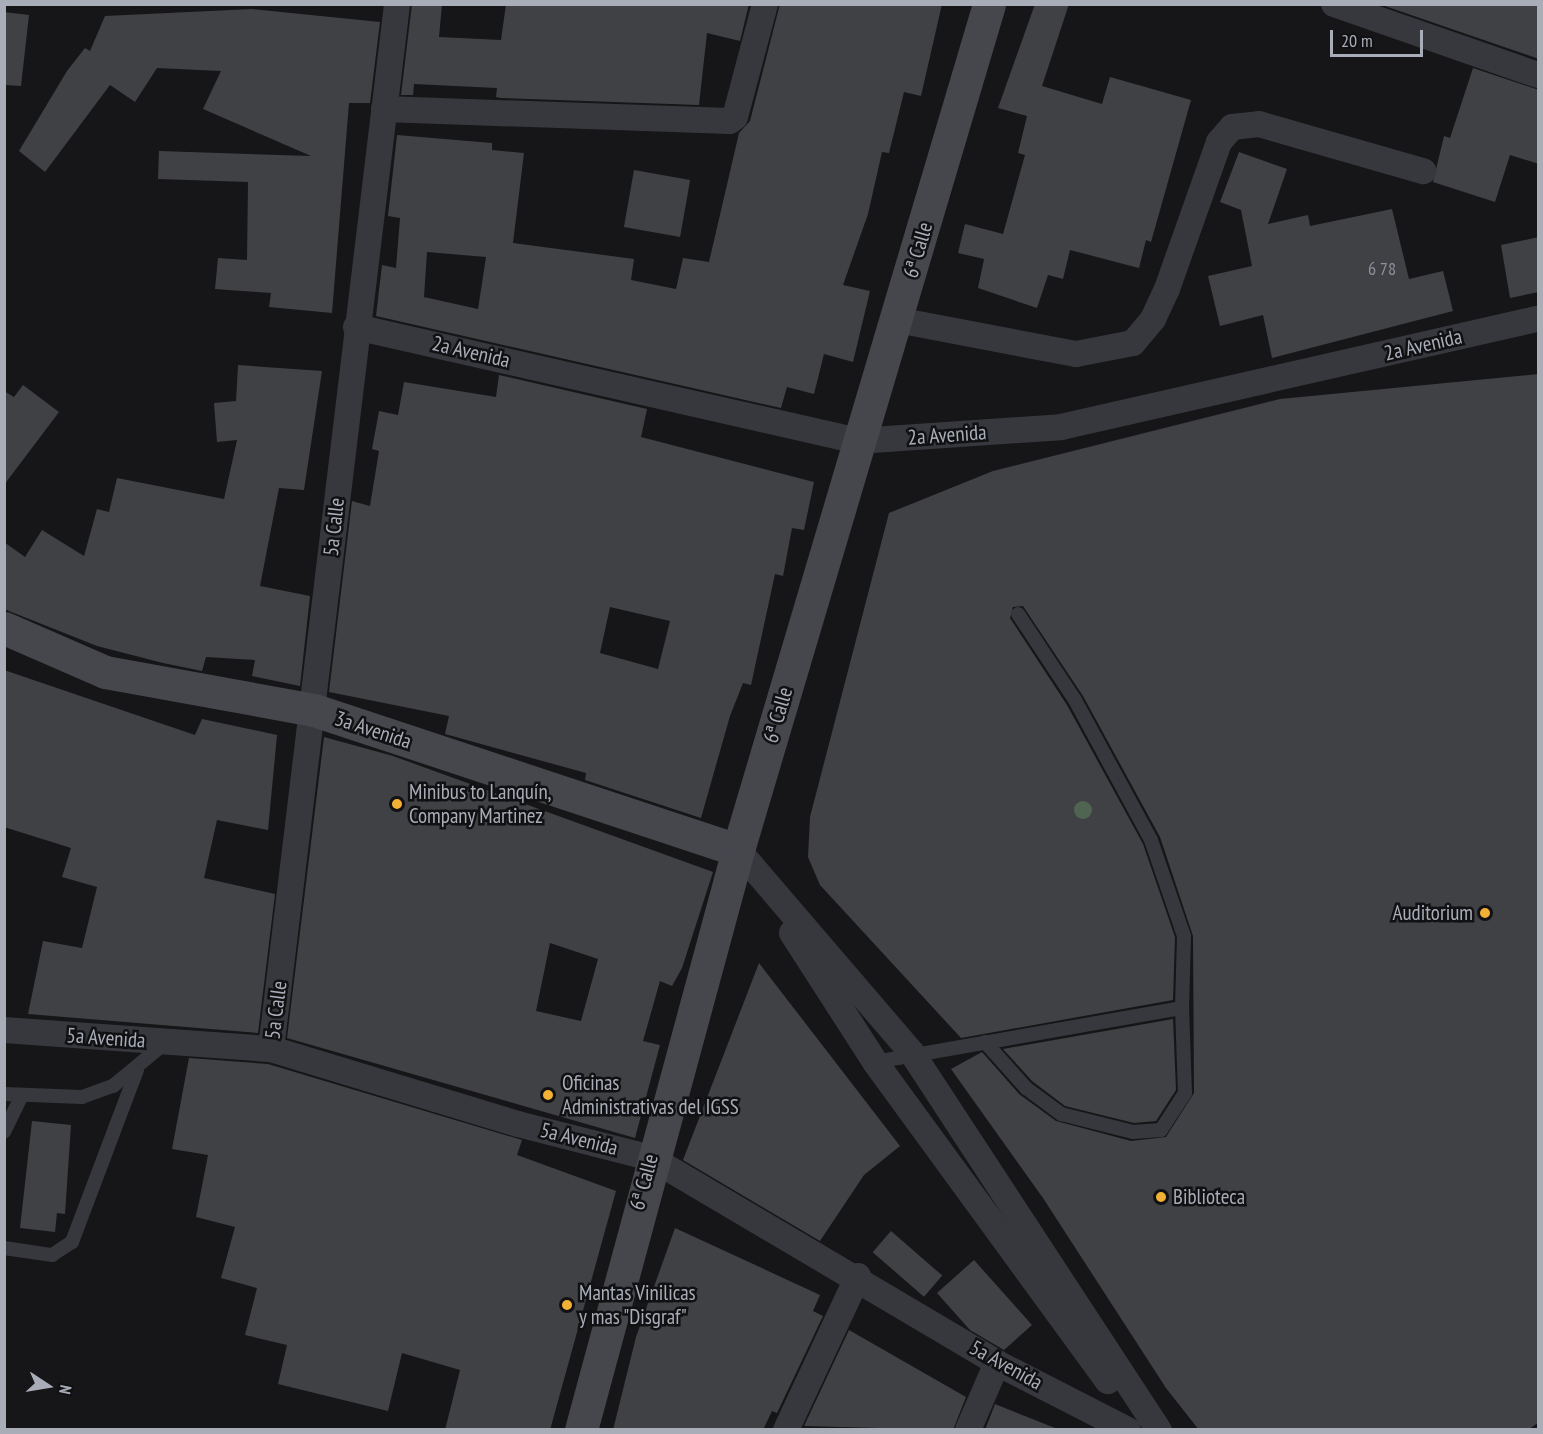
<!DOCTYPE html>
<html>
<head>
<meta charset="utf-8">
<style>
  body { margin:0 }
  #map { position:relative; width:1543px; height:1434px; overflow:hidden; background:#161618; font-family:"PT Sans Narrow",sans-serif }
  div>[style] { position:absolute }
  .building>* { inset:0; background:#404145; transform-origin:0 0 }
  .lane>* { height:14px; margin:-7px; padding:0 7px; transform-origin:7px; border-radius:7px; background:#37383d }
  .street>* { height:26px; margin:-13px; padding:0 13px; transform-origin:13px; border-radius:13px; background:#37383d }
  .secondary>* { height:33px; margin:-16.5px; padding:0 16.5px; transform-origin:16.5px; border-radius:16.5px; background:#45474d }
  .trees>* { width:18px; height:18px; margin:-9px; border-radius:50%; background:#506452 }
  .dots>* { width:16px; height:16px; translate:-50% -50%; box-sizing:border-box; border:3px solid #111113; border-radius:50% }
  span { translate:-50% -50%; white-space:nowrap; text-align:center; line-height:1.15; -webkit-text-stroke:5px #111113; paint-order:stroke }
  .number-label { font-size:18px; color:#8e929b }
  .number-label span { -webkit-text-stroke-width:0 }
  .street-label { font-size:21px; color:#a8adb8 }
  .poi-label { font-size:21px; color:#a8adb8 }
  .left { translate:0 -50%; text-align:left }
  .right { translate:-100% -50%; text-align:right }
  .frame { position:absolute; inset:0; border:6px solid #a8adb8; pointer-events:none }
  .north { position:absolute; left:18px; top:1356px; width:60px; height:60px; -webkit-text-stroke:4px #111113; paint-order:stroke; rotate:102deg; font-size:16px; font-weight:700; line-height:24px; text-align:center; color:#a8adb8 }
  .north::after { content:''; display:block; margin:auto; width:21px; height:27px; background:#a8adb8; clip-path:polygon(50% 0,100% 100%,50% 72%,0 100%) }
  .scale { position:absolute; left:1330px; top:30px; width:93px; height:27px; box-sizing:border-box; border:3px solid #a8adb8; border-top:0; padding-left:8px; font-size:18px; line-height:21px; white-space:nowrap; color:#a8adb8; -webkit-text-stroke:4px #111113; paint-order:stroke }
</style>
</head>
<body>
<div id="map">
  <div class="building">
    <i style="clip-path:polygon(412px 4px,442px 4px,439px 37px,501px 40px,506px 4px,749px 4px,740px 41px,707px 33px,699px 105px,501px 98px,496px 97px,497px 88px,414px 84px,413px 95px,401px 95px)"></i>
    <i style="clip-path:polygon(evenodd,780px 4px,942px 4px,921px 96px,904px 92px,889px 153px,882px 152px,868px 214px,843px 285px,870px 291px,853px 362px,824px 354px,814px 394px,787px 387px,781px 408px,376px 316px,382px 265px,396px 268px,400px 218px,388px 216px,397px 135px,492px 143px,492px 150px,524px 153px,513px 243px,634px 259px,631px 280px,676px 289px,683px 258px,709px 262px,739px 133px,750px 121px,780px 4px,427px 252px,486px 257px,478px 309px,424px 297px,427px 252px)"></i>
    <i style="clip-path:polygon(1035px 4px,1069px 4px,1042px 86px,1102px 104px,1110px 77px,1191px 100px,1151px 242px,1146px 240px,1139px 268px,1070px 250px,1063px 279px,1048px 275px,1037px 308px,978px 288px,984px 259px,958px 253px,965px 224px,1003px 234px,1025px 155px,1018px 153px,1027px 116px,998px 108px)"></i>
    <i style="clip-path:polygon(1382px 4px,1539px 4px,1539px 59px,1382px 5px)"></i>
    <i style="clip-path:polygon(252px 9px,380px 22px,370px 103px,349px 103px,332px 313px,269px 307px,271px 293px,215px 289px,218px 258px,247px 260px,248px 182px,158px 179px,159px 151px,311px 156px,203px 109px,221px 71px,157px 68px,135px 102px,110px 85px,45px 172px,19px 151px,67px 71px,85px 48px,90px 51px,105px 16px)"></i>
    <i style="clip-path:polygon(4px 12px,29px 15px,21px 86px,4px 85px)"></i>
    <i style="clip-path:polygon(1473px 68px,1539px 90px,1539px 164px,1510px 155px,1495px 202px,1433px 182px,1444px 136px,1450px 138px)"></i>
    <i style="clip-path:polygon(1239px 152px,1287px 169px,1268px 224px,1308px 215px,1310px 226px,1392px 209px,1409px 279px,1443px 271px,1453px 311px,1272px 358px,1263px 315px,1220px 326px,1208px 276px,1252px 266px,1241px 210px,1220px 202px)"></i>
    <i style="left:634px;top:170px;width:57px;height:58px;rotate:10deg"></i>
    <i style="clip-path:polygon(1539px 237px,1539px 292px,1510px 298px,1501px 245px)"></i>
    <i style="clip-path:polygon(238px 365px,322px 371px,304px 490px,279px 488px,260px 586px,310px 596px,300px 686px,252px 676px,255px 660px,206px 657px,202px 671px,163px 663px,97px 646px,4px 609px,4px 542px,25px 557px,42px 530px,84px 556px,97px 509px,109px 512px,117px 478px,224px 499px,237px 440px,217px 442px,214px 403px,236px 401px)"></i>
    <i style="clip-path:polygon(1539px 374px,1539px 1422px,1528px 1430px,1199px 1430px,1166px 1388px,1043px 1198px,951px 1069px,982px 1052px,1019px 1094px,1056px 1121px,1131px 1141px,1166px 1137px,1194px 1093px,1193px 936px,1160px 837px,1083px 696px,1023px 606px,1013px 607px,1010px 618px,1067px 705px,1143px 844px,1175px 937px,1173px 1000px,961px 1038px,820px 885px,808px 857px,810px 817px,889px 513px,993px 471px,1280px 399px)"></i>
    <i style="clip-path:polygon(evenodd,499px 375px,647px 409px,641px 437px,814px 482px,804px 530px,792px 528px,783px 576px,775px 574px,751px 685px,743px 683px,730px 716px,701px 818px,585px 780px,586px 773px,445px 734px,449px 716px,329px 692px,352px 501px,370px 506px,379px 451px,372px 449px,379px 411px,398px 415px,404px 382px,496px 397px,499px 375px,610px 607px,670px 621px,658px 669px,600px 653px,610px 607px)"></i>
    <i style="clip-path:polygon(23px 385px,59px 412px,4px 485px,4px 391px,14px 397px)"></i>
    <i style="clip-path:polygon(4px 670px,195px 735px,202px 719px,277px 735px,268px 830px,217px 820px,204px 878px,275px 894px,258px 1033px,28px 1014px,43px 941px,82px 948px,97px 887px,62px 877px,71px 848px,4px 827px)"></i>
    <i style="clip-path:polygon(evenodd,324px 737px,393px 756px,713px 872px,682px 968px,672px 986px,660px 981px,643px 1041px,660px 1045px,635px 1138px,287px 1038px,324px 737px,550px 943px,598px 959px,581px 1021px,536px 1011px,550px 943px)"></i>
    <i style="clip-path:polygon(759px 963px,900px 1146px,864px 1175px,820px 1241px,683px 1160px)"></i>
    <i style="clip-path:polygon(1173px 1019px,1176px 1090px,1156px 1121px,1134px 1123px,1065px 1106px,1032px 1081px,1003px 1049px)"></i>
    <i style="clip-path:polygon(189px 1058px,268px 1064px,522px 1140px,517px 1155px,616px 1191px,550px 1430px,445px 1430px,460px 1370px,402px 1353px,388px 1411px,278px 1384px,287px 1345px,245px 1335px,257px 1288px,221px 1278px,235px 1227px,196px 1217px,208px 1155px,172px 1149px)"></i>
    <i style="clip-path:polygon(32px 1121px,71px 1125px,65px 1214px,57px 1213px,55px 1232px,20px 1228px)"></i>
    <i style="clip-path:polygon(675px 1228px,820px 1295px,813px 1311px,823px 1316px,777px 1413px,772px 1411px,763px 1430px,613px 1430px,636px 1337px)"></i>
    <i style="left:891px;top:1231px;width:68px;height:28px;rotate:41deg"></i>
    <i style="clip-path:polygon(974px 1260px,1032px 1325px,1004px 1350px,970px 1330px,937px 1293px)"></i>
    <i style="clip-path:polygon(849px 1330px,966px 1397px,953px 1430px,804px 1426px)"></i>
    <i style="clip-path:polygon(995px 1404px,1055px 1428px,1055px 1430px,985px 1430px)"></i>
  </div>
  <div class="lane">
    <i style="left:985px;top:1042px;width:62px;rotate:48.3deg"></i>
    <i style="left:1026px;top:1088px;width:44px;rotate:36.6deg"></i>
    <i style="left:1061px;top:1114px;width:74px;rotate:14deg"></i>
    <i style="left:1133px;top:1132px;width:28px;rotate:-4deg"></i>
    <i style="left:1161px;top:1130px;width:44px;rotate:-57deg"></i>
    <i style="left:1185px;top:1093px;width:85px;rotate:-92deg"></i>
    <i style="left:875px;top:1062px;width:312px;rotate:-10deg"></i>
    <i style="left:1182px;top:1008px;width:72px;rotate:-88.4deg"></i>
    <i style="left:1184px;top:936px;width:102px;rotate:-109deg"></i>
    <i style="left:1151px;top:840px;width:159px;rotate:-118.5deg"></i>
    <i style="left:1075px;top:700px;width:103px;rotate:-123.5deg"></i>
    <i style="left:4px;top:1094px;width:78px;rotate:2.2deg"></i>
    <i style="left:82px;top:1097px;width:33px;rotate:-20deg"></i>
    <i style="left:113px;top:1086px;width:67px;rotate:-39.6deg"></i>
    <i style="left:4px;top:1132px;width:41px;rotate:-64.1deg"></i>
    <i style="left:4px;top:1248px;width:49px;rotate:8.3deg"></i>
    <i style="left:52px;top:1255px;width:24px;rotate:-33deg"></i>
    <i style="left:72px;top:1242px;width:184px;rotate:-69.3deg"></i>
  </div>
  <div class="street">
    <i style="left:1334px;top:4px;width:216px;rotate:19.2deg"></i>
    <i style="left:384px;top:109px;width:346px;rotate:2deg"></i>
    <i style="left:730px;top:121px;width:6px;rotate:-39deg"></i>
    <i style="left:735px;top:117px;width:117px;rotate:-75.1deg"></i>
    <i style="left:897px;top:320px;width:182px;rotate:10.8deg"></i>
    <i style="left:1076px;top:354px;width:58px;rotate:-10.9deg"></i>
    <i style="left:1133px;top:343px;width:31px;rotate:-50deg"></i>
    <i style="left:1153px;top:319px;width:33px;rotate:-65deg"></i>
    <i style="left:1167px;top:289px;width:156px;rotate:-70.5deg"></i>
    <i style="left:1219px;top:142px;width:20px;rotate:-49deg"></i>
    <i style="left:1232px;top:127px;width:27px;rotate:-6deg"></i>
    <i style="left:1259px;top:124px;width:171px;rotate:16deg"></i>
    <i style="left:356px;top:327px;width:515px;rotate:12.79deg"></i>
    <i style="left:858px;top:441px;width:203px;rotate:-3.9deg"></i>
    <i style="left:1061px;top:427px;width:489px;rotate:-12.8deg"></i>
    <i style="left:738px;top:850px;width:267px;rotate:49.4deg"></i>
    <i style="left:912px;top:1053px;width:451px;rotate:56.8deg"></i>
    <i style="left:792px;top:933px;width:153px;rotate:57.2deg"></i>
    <i style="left:875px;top:1062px;width:395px;rotate:53.9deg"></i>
    <i style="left:4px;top:1030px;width:268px;rotate:4.1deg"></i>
    <i style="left:271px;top:1049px;width:258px;rotate:16.9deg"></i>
    <i style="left:518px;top:1124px;width:137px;rotate:14.3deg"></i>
    <i style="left:651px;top:1158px;width:402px;rotate:30.6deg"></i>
    <i style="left:997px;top:1363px;width:147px;rotate:27.1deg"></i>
    <i style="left:271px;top:1049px;width:1053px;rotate:-83.12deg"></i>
    <i style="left:786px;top:1430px;width:170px;rotate:-64.9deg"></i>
    <i style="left:968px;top:1430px;width:73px;rotate:-66.6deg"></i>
  </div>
  <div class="secondary">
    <i style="left:4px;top:628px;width:110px;rotate:23.5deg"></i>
    <i style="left:105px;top:672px;width:212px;rotate:10.3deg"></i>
    <i style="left:314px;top:710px;width:447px;rotate:18.3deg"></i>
    <i style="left:581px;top:1430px;width:601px;rotate:-74.85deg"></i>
    <i style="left:738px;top:850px;width:882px;rotate:-73.47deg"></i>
  </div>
  <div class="trees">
    <i style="left:1083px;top:810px"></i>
  </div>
  <div class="dots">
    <i style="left:397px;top:804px;background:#f2b134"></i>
    <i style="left:1485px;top:913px;background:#f2b134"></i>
    <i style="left:548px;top:1095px;background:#f2b134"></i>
    <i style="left:1161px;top:1197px;background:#f2b134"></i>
    <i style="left:567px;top:1305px;background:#f2b134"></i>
  </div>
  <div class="number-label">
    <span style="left:1382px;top:269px">6 78</span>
  </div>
  <div class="street-label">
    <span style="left:918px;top:250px;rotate:-74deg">6ª Calle</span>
    <span style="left:1423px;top:345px;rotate:-13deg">2a Avenida</span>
    <span style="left:471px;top:352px;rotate:13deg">2a Avenida</span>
    <span style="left:947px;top:435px;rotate:-4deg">2a Avenida</span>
    <span style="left:334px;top:527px;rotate:-84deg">5a Calle</span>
    <span style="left:778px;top:715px;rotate:-74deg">6ª Calle</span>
    <span style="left:373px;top:730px;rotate:18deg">3a Avenida</span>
    <span style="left:276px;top:1010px;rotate:-83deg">5a Calle</span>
    <span style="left:106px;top:1038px;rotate:4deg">5a Avenida</span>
    <span style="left:579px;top:1139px;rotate:14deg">5a Avenida</span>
    <span style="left:644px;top:1182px;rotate:-75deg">6ª Calle</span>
    <span style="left:1006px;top:1365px;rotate:29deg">5a Avenida</span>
  </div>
  <div class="poi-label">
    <span class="left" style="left:409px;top:804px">Minibus to Lanquín,<br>Company Martinez</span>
    <span class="right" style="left:1473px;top:913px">Auditorium</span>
    <span class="left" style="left:562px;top:1095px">Oficinas<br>Administrativas del IGSS</span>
    <span class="left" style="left:1173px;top:1197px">Biblioteca</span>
    <span class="left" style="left:579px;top:1305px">Mantas Vinilicas<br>y mas "Disgraf"</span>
  </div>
  <div class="frame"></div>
  <div class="north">N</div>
  <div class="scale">20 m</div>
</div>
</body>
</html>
